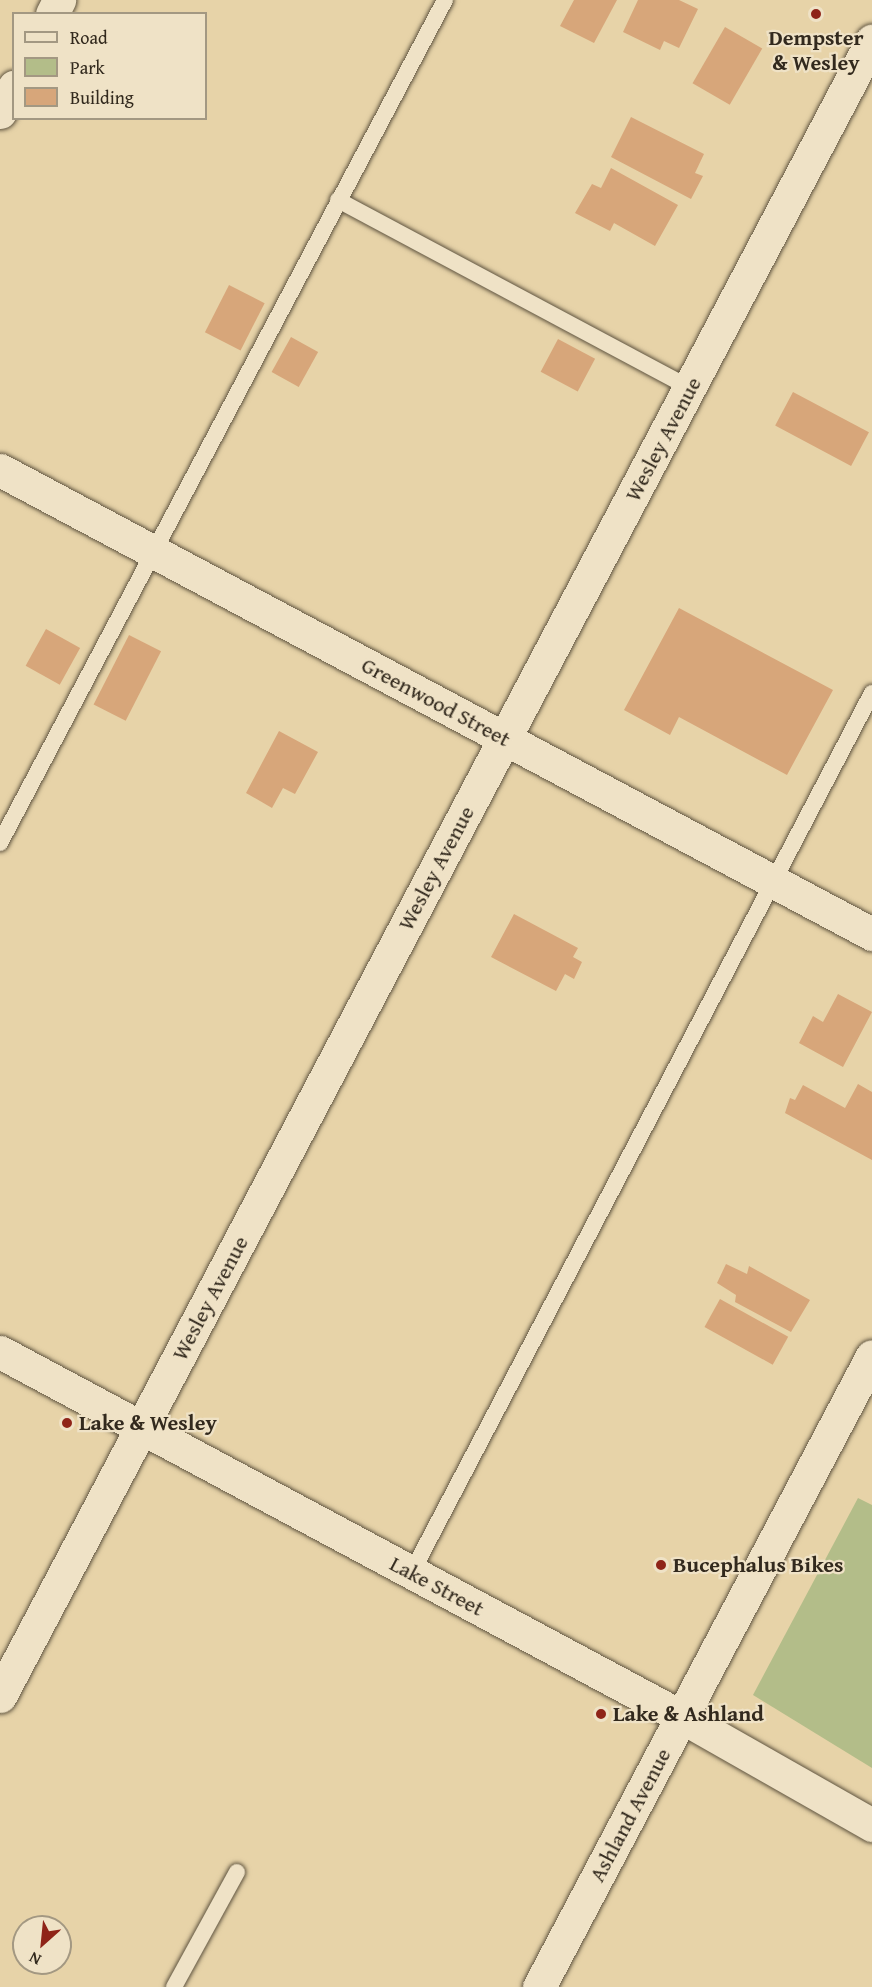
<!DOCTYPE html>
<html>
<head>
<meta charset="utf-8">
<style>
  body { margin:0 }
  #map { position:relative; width:872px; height:1987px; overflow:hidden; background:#e7d3a8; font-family:"Gentium Book Plus",serif }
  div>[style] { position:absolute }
  .green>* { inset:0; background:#b3bd89 }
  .building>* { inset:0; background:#d7a67a; transform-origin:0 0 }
  .roads { filter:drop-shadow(0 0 2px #5f5440) drop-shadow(0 0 2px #5f5440) }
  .lane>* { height:16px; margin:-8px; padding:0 8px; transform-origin:8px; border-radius:8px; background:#efe2c6 }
  .street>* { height:33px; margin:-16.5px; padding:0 16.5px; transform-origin:16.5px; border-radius:16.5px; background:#efe2c6 }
  .secondary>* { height:33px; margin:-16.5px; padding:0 16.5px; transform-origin:16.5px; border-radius:16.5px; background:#efe2c6 }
  .dots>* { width:16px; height:16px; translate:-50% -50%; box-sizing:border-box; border:3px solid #efe2c6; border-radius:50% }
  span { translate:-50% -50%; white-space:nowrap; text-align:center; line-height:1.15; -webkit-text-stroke:4.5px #efe2c6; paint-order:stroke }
  .poi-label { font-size:22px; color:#32291d; font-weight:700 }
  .left { translate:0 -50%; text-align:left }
  .street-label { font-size:22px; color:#32291d }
  .legend { position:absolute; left:12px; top:12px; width:195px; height:108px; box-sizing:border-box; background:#efe2c6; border:2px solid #a39882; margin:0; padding:8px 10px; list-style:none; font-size:18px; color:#32291d }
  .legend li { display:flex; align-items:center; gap:12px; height:30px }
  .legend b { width:30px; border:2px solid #a39882 }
  .north { position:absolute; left:12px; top:1915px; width:60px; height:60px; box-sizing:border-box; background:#efe2c6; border:2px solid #a39882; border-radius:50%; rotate:207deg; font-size:16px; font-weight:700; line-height:24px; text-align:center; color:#32291d }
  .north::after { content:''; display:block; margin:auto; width:21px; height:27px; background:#8f2418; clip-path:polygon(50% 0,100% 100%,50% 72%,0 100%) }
</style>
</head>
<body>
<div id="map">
  <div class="green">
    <i style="clip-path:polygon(858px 1498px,872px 1505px,872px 1768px,753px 1695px)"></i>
  </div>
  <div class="building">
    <i style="clip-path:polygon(574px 0,617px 0,594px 43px,560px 26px)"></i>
    <i style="clip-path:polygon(638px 0,679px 0,698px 9px,679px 48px,664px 41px,660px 50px,623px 32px)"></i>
    <i style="left:725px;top:27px;width:43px;height:65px;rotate:30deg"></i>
    <i style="clip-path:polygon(631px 117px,704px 154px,695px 173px,703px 176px,691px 199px,611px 157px)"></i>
    <i style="clip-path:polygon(611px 168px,678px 205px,655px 246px,614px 223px,610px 231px,575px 213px,592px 184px,601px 188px)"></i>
    <i style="left:229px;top:285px;width:40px;height:53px;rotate:27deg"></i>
    <i style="left:291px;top:337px;width:31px;height:40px;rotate:29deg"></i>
    <i style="left:558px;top:339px;width:42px;height:37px;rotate:28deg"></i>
    <i style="left:793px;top:392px;width:86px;height:38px;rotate:28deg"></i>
    <i style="clip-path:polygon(679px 608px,833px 690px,787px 775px,679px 717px,670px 735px,624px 710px)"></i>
    <i style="left:46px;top:629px;width:39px;height:42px;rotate:29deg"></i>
    <i style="left:129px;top:635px;width:36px;height:78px;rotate:27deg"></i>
    <i style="clip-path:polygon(279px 731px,318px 752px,295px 794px,283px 788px,272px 808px,246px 793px)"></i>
    <i style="clip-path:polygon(514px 914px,578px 948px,573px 957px,582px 962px,574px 979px,565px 974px,556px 991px,491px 957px)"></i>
    <i style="clip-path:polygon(838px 994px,872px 1012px,843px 1067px,799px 1043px,813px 1016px,823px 1022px)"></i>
    <i style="clip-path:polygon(858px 1084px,872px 1092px,872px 1160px,785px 1113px,790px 1098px,795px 1100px,803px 1085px,845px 1108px)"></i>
    <i style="clip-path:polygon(726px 1264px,747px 1274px,749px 1266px,810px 1300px,791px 1332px,735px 1302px,736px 1295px,717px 1283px)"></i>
    <i style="left:720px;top:1299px;width:78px;height:32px;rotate:29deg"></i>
  </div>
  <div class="roads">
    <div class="lane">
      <i style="left:338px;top:200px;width:399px;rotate:28.1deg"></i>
      <i style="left:0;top:843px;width:953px;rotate:-62.17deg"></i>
      <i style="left:412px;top:1572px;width:992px;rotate:-62.38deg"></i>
      <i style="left:174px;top:1987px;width:131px;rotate:-61.3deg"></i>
    </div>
    <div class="street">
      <i style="left:0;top:470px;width:988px;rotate:28.02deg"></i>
      <i style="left:0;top:1352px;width:774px;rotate:28.16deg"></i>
      <i style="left:682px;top:1717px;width:219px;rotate:29.6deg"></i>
      <i style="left:0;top:1696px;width:1871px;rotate:-62.22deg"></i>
      <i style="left:539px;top:1987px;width:713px;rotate:-62.18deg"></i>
    </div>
    <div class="secondary">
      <i style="left:52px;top:14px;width:16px;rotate:-63deg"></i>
      <i style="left:0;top:112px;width:29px;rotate:-61deg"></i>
    </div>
  </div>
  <div class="dots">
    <i style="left:816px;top:14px;background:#8f2418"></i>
    <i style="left:67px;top:1423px;background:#8f2418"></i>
    <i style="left:661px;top:1565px;background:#8f2418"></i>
    <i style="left:601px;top:1714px;background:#8f2418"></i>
  </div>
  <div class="poi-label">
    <span style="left:816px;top:50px">Dempster<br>&amp; Wesley</span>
    <span class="left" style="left:79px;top:1423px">Lake &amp; Wesley</span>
    <span class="left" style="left:673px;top:1565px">Bucephalus Bikes</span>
    <span class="left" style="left:613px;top:1714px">Lake &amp; Ashland</span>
  </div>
  <div class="street-label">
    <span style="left:663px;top:439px;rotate:-62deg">Wesley Avenue</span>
    <span style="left:436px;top:702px;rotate:28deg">Greenwood Street</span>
    <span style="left:436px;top:868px;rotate:-62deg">Wesley Avenue</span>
    <span style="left:210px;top:1298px;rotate:-62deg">Wesley Avenue</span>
    <span style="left:437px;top:1586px;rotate:28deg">Lake Street</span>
    <span style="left:630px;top:1815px;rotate:-62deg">Ashland Avenue</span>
  </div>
  <ul class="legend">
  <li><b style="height:8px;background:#efe2c6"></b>Road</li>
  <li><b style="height:16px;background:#b3bd89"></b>Park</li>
  <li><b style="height:16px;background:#d7a67a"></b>Building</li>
  </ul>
  <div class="north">N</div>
</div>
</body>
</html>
